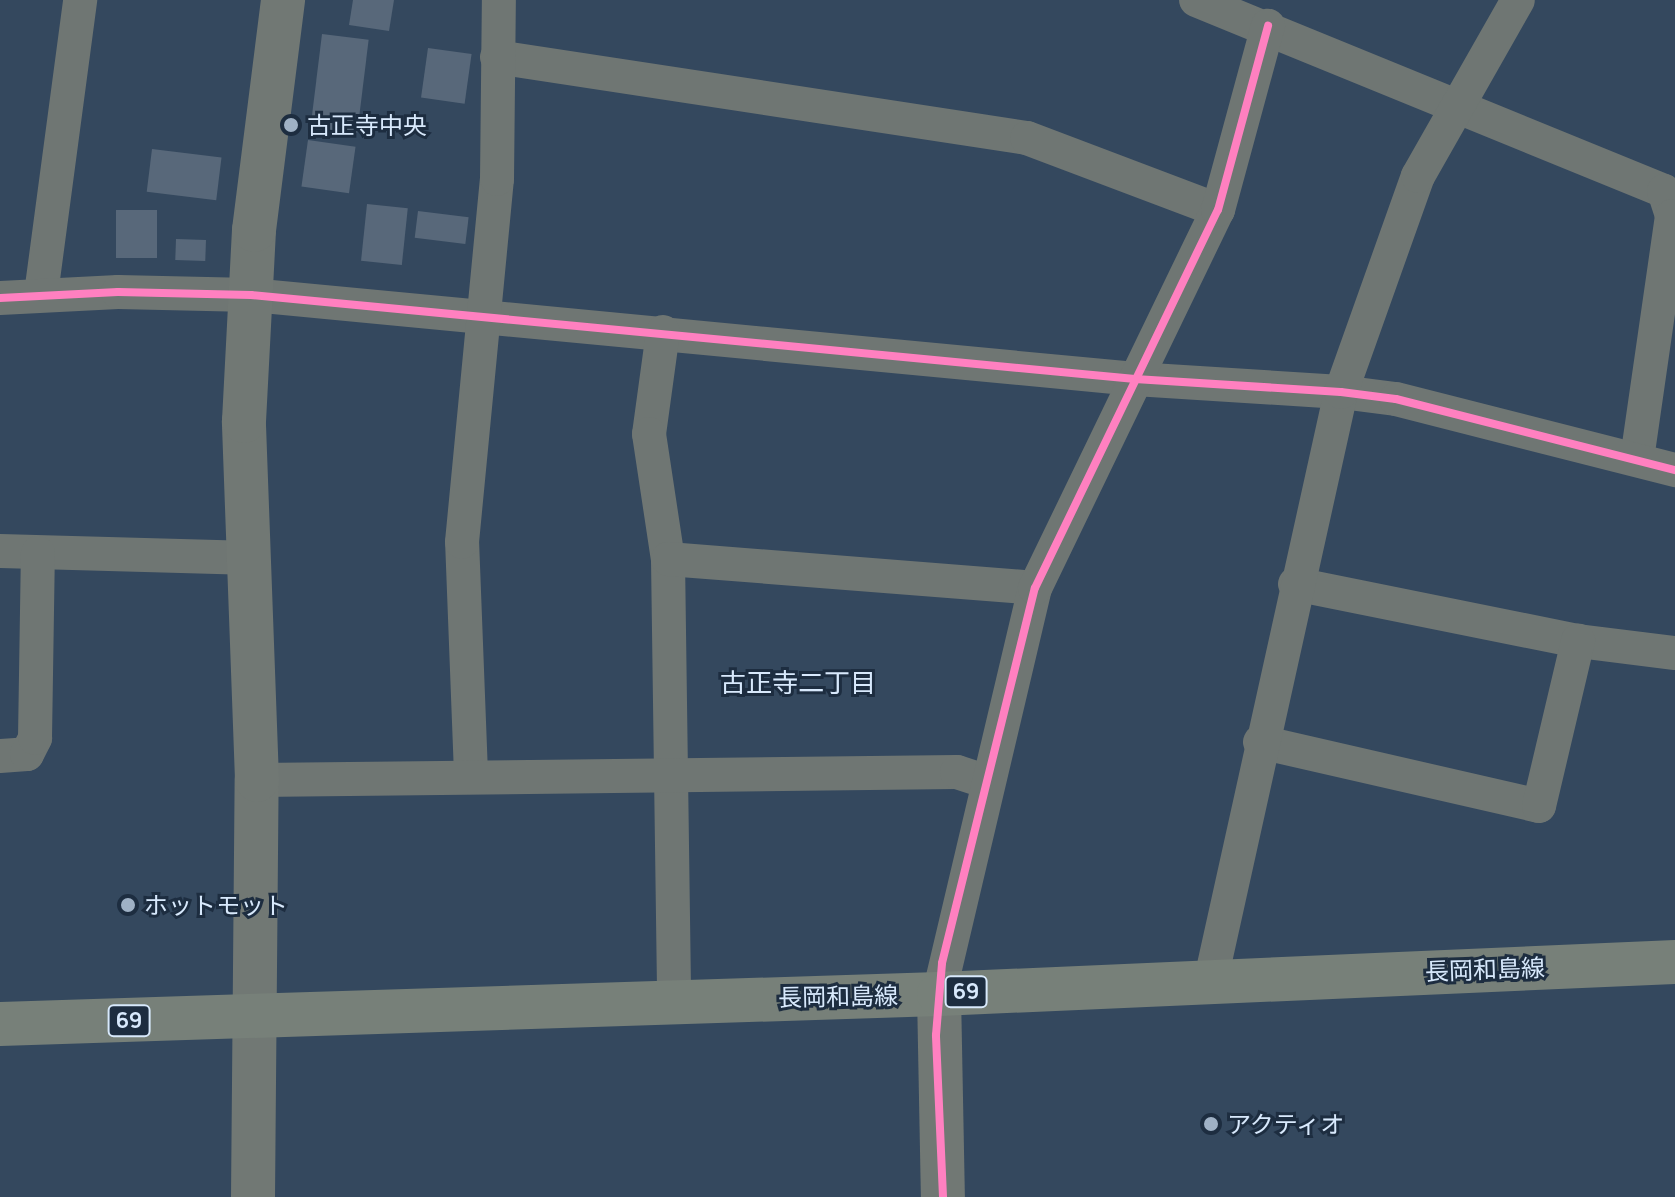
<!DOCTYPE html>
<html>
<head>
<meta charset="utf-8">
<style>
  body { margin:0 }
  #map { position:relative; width:1675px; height:1197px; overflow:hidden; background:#34485e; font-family:Manrope,"Noto Sans JP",sans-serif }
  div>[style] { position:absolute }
  .building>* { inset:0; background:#58687a; transform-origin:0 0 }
  .street>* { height:34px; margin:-17px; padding:0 17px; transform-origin:17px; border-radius:17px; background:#6f7673 }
  .secondary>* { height:44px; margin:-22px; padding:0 22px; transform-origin:22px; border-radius:22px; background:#717874 }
  .primary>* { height:44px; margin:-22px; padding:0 22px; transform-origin:22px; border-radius:22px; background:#778079 }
  .cycleway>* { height:8px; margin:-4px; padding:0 4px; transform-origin:4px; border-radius:4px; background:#ff80c0 }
  .dots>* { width:22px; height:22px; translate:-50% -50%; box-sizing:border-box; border:4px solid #1d2d40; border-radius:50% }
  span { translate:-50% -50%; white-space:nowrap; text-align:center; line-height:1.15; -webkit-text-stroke:6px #1d2d40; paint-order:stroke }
  .shield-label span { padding:2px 6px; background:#1d2d40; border:2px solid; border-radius:6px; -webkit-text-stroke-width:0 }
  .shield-label { font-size:22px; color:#d8e9fc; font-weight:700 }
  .poi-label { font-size:24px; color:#d8e9fc }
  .left { translate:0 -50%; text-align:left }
  .street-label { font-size:24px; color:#d8e9fc }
  .neighbourhood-label { font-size:26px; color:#d8e9fc }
</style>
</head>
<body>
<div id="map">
  <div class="building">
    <i style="clip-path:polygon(353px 0,394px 0,389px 31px,349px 25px)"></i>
    <i style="left:322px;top:34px;width:47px;height:94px;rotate:7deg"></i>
    <i style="left:428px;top:48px;width:44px;height:50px;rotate:8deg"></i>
    <i style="left:308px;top:140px;width:48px;height:47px;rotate:8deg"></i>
    <i style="left:152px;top:149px;width:70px;height:43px;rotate:7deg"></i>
    <i style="left:367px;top:204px;width:41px;height:57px;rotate:6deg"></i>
    <i style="left:157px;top:210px;width:48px;height:41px;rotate:90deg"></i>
    <i style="left:418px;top:211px;width:51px;height:27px;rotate:7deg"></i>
    <i style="left:176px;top:239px;width:30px;height:21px;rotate:2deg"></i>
  </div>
  <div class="street">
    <i style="left:1196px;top:0;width:505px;rotate:22.2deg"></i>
    <i style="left:1664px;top:191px;width:26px;rotate:72deg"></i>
    <i style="left:1672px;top:216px;width:246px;rotate:98.2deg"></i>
    <i style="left:497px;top:57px;width:536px;rotate:8.69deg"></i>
    <i style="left:1027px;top:138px;width:204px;rotate:20.7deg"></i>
    <i style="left:41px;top:294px;width:297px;rotate:-82.4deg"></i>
    <i style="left:0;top:298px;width:118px;rotate:-2.9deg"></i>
    <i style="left:118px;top:292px;width:133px;rotate:1.3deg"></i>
    <i style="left:251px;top:295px;width:888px;rotate:5.43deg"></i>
    <i style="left:1135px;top:379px;width:206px;rotate:3.6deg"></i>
    <i style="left:1341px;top:392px;width:55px;rotate:7.3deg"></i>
    <i style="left:1396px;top:399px;width:288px;rotate:14.3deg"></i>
    <i style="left:663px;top:332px;width:103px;rotate:97.8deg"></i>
    <i style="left:649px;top:434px;width:126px;rotate:81.4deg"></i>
    <i style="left:668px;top:559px;width:441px;rotate:89.2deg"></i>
    <i style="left:0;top:551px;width:253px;rotate:1.6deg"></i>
    <i style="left:668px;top:559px;width:368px;rotate:4.5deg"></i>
    <i style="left:1295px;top:584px;width:289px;rotate:11.4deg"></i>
    <i style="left:1578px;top:641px;width:98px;rotate:7.1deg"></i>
    <i style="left:1260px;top:742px;width:286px;rotate:12.9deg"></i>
    <i style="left:1539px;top:806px;width:170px;rotate:-76.7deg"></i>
    <i style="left:0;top:756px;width:27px;rotate:-4deg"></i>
    <i style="left:27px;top:754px;width:18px;rotate:-63deg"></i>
    <i style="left:35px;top:738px;width:185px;rotate:-89.1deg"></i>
    <i style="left:471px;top:774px;width:232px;rotate:-92.2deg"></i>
    <i style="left:462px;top:542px;width:365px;rotate:-84.5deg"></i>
    <i style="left:497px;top:179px;width:179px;rotate:-89.4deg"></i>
    <i style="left:257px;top:780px;width:700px;rotate:-0.65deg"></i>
    <i style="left:957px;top:772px;width:29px;rotate:18deg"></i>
    <i style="left:1211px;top:979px;width:601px;rotate:-77.51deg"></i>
    <i style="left:1341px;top:392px;width:229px;rotate:-70.4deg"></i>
    <i style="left:1418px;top:176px;width:202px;rotate:-60.4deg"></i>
    <i style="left:939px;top:994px;width:417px;rotate:-76.7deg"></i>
    <i style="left:1035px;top:588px;width:420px;rotate:-64.2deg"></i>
    <i style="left:1218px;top:210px;width:191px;rotate:-74.8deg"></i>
  </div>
  <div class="secondary">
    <i style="left:939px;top:994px;width:203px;rotate:88.9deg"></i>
    <i style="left:253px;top:1197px;width:417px;rotate:-89.5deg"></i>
    <i style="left:257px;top:780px;width:359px;rotate:-92.1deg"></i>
    <i style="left:244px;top:421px;width:191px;rotate:-87deg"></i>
    <i style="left:254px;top:230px;width:232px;rotate:-82.8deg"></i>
  </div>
  <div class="primary">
    <i style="left:0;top:1024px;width:939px;rotate:-1.83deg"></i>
    <i style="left:939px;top:994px;width:737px;rotate:-2.49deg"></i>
  </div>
  <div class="cycleway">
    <i style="left:0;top:298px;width:118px;rotate:-2.9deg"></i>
    <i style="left:118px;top:292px;width:133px;rotate:1.3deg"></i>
    <i style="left:251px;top:295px;width:888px;rotate:5.43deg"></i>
    <i style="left:1135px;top:379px;width:206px;rotate:3.6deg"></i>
    <i style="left:1341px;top:392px;width:55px;rotate:7.3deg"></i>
    <i style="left:1396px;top:399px;width:288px;rotate:14.3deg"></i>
    <i style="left:943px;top:1197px;width:162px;rotate:-92.5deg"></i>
    <i style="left:936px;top:1035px;width:72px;rotate:-85.2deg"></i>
    <i style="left:942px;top:963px;width:386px;rotate:-76.1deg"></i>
    <i style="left:1035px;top:588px;width:420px;rotate:-64.2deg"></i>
    <i style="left:1218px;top:210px;width:191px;rotate:-74.8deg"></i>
  </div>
  <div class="dots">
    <i style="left:291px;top:125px;background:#9fb1c5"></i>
    <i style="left:128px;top:905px;background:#9fb1c5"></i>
    <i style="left:1211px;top:1124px;background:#9fb1c5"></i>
  </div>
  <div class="shield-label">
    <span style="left:966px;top:992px">69</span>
    <span style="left:129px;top:1021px">69</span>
  </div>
  <div class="poi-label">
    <span class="left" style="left:307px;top:125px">古正寺中央</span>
    <span class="left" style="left:144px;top:905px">ホットモット</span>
    <span class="left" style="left:1227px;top:1124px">アクティオ</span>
  </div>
  <div class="street-label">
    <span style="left:1485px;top:969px;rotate:-2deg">長岡和島線</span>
    <span style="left:838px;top:996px;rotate:-1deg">長岡和島線</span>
  </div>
  <div class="neighbourhood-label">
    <span style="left:798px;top:683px">古正寺二丁目</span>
  </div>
</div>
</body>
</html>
